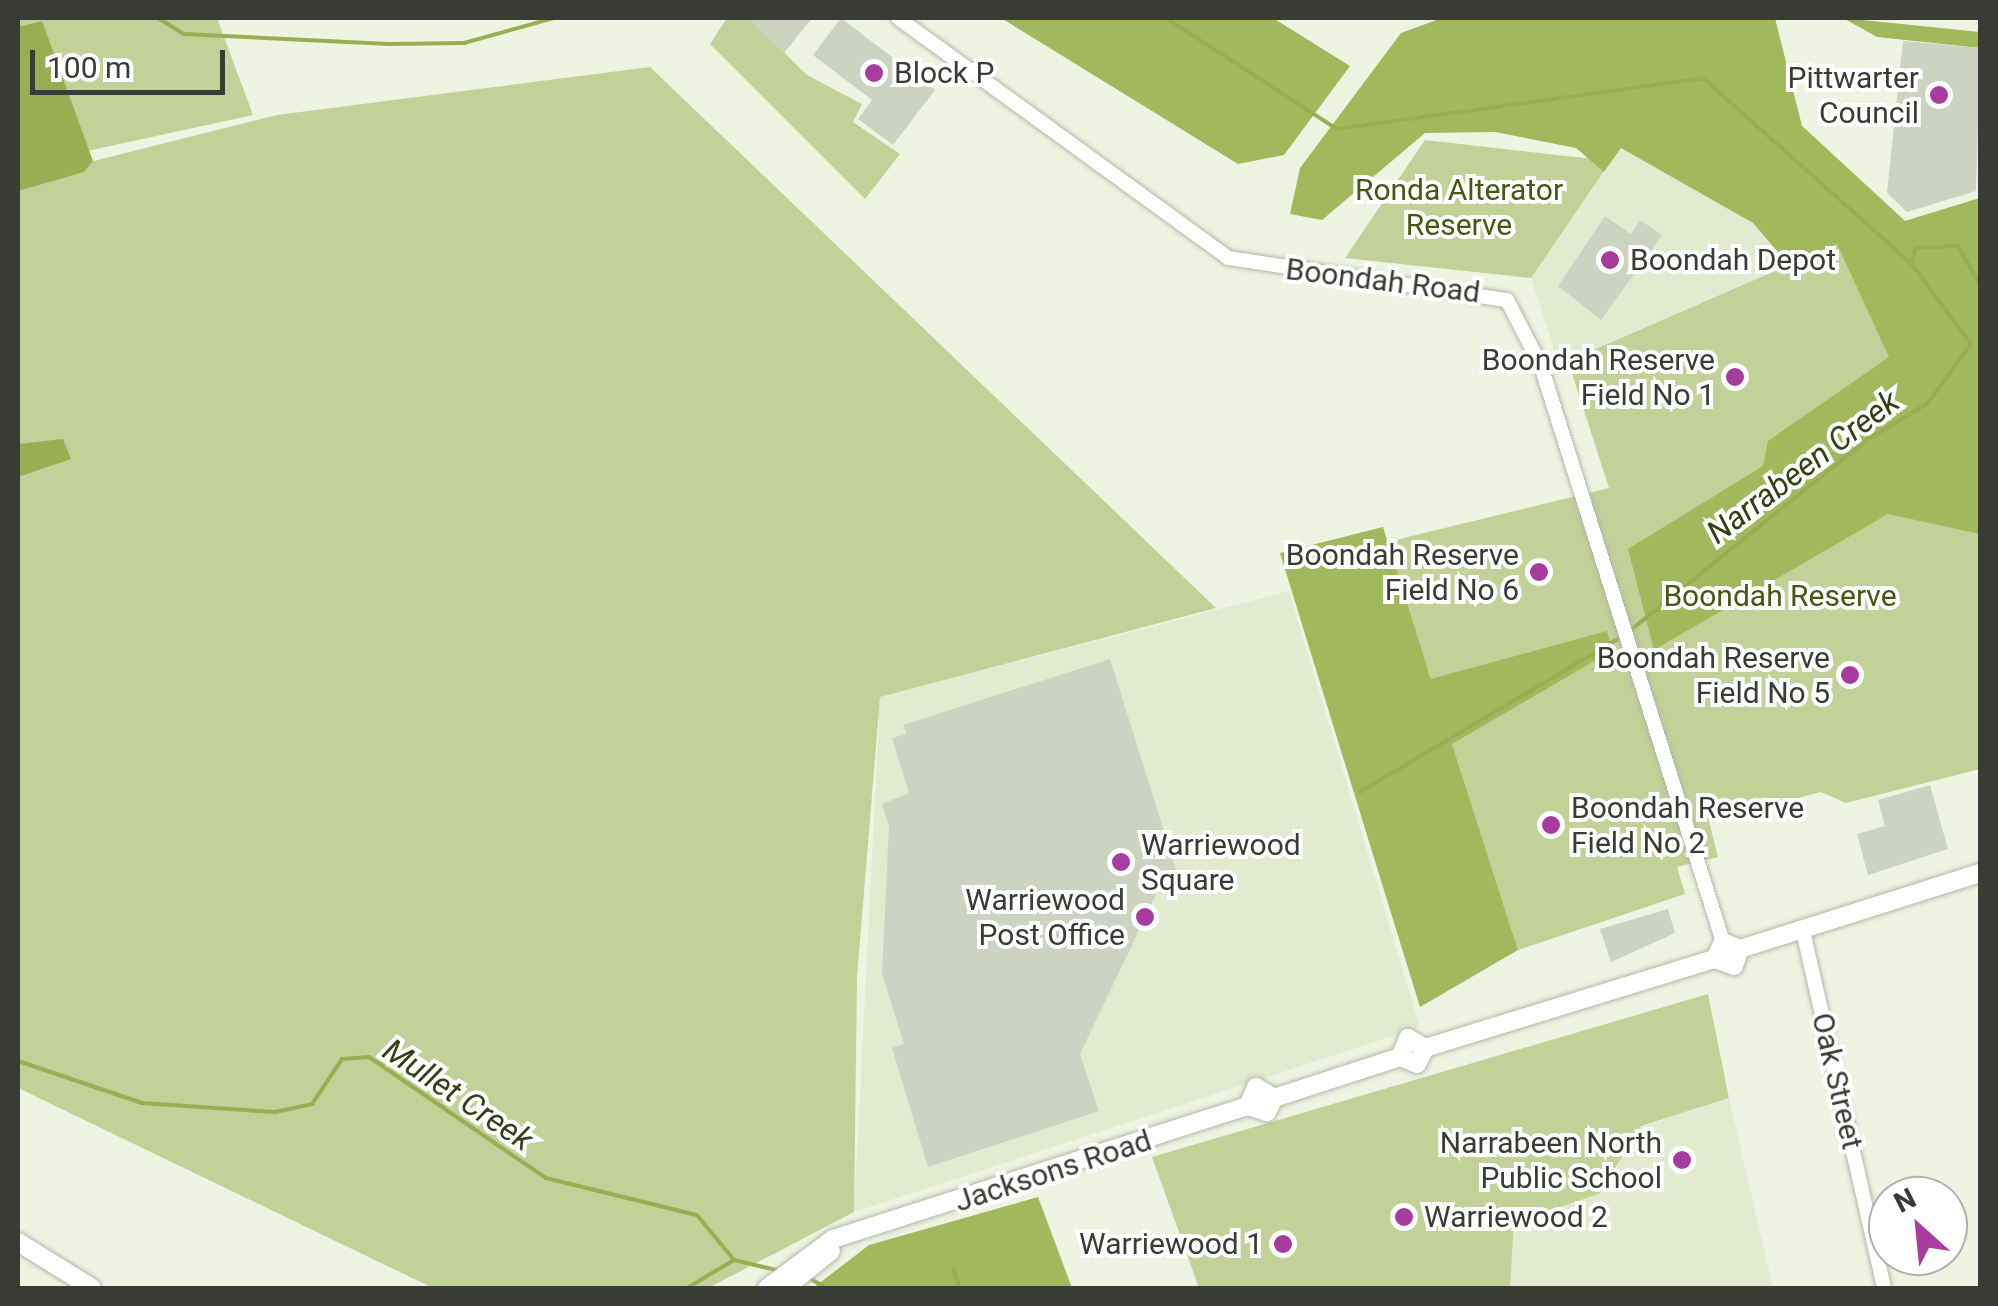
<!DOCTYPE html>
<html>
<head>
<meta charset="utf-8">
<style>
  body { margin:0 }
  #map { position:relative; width:1998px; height:1306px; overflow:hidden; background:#eff4e2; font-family:Roboto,sans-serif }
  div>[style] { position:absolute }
  .built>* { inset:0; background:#e2ead0 }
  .green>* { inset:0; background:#c1d198 }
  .forest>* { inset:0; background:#a2b85d }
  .water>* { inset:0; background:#99ae53 }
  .stream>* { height:4px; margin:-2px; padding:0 2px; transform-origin:2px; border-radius:2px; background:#99ae53 }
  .building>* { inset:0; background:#cdd3c1 }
  .roads { filter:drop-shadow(0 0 2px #b2b7a6) drop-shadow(0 0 2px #b2b7a6) }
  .minor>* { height:14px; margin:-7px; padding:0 7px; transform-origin:7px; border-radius:7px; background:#fff }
  .tertiary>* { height:18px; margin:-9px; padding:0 9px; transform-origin:9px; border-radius:9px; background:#fff }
  .dots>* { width:28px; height:28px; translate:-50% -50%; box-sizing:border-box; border:5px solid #fff; border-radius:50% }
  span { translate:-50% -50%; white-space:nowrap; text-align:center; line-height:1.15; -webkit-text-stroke:8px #fff; paint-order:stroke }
  .poi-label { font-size:30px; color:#393b34 }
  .left { translate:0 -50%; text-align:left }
  .right { translate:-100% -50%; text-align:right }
  .park-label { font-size:30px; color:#485613 }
  .street-label { font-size:30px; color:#393b34 }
  .water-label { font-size:32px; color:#363e18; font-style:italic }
  .frame { position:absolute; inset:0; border:20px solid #393b34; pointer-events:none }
  .north { position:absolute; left:1868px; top:1176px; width:100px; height:100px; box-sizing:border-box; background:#fff; border:2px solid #b0b1ae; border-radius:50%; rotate:333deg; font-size:28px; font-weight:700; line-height:40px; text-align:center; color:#393b34 }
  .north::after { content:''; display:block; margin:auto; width:35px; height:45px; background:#a53c9e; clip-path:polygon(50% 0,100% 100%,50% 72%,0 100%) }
  .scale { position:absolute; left:30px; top:50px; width:195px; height:45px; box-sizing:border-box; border:5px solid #393b34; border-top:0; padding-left:12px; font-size:30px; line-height:35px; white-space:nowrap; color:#393b34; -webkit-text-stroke:8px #fff; paint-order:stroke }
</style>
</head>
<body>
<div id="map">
  <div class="built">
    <i style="clip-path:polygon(1621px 148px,1753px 223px,1789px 265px,1559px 364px,1531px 278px)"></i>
    <i style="clip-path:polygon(1289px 591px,1420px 1027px,854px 1212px,880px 697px)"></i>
    <i style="clip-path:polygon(1729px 1098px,1773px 1288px,1510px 1288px,1514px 1222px,1598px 1194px,1641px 1127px)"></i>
  </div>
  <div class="green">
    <i style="clip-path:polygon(18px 18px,217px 18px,253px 115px,18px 166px)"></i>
    <i style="clip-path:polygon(727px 18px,749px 18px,807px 75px,862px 104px,853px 122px,900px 154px,865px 199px,710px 44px)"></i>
    <i style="clip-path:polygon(650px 67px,1216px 608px,880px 697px,857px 977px,854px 1212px,708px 1288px,433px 1288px,18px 1088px,18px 180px,277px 115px)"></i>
    <i style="clip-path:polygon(1802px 126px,1905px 221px,1980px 198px,1980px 769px,1846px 803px,1821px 792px,1709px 821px,1718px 857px,1677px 867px,1685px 894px,1518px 950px,1387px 542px,1609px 488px,1568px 361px,1837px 244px)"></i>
    <i style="clip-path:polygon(1425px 140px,1611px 161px,1531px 278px,1345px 258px)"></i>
    <i style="clip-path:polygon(1708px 994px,1729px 1098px,1641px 1126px,1599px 1194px,1514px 1222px,1510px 1288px,1199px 1288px,1152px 1157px)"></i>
  </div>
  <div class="forest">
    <i style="clip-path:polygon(1001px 18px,1273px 18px,1350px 66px,1284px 155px,1238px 164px)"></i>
    <i style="clip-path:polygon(1442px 18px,1775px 18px,1802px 126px,1905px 221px,1980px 198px,1980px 534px,1888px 514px,1654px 650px,1628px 549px,1763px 466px,1768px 441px,1889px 357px,1837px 244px,1789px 265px,1753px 223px,1621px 148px,1604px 172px,1576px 148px,1495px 132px,1425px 133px,1322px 220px,1290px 214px,1300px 168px,1401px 33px)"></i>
    <i style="clip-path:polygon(1843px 18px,1980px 32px,1980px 48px,1877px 37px)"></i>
    <i style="clip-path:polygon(1383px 527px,1431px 679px,1607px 631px,1613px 650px,1452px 744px,1518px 950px,1420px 1007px,1280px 553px)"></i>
    <i style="clip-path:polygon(1038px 1197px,1072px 1288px,813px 1288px,869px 1245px)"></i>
  </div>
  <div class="water">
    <i style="clip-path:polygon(42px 21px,93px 161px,84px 172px,18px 191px,18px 27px)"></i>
    <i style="clip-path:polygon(63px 439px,71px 459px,18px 477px,18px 444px)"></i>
  </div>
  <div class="stream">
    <i style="left:158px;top:18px;width:31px;rotate:32deg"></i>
    <i style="left:184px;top:34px;width:205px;rotate:2.8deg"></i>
    <i style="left:389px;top:44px;width:75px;rotate:-0.8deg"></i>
    <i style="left:464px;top:43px;width:93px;rotate:-15.5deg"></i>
    <i style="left:1166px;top:18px;width:204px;rotate:33deg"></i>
    <i style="left:1337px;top:129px;width:370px;rotate:-7.9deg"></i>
    <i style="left:1703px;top:78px;width:278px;rotate:41.7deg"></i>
    <i style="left:1911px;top:263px;width:101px;rotate:53.5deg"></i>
    <i style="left:1971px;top:344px;width:73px;rotate:126.1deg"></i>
    <i style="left:1928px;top:403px;width:71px;rotate:148.8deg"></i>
    <i style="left:1867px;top:440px;width:303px;rotate:141.2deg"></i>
    <i style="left:1912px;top:260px;width:13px;rotate:-72deg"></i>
    <i style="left:1916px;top:248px;width:42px;rotate:-2.7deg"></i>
    <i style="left:1958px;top:246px;width:45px;rotate:60.6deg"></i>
    <i style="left:1360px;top:792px;width:306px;rotate:-30.7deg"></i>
    <i style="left:18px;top:1061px;width:131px;rotate:18.7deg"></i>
    <i style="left:142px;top:1103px;width:133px;rotate:3.9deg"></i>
    <i style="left:275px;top:1112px;width:38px;rotate:-12deg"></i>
    <i style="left:312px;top:1104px;width:54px;rotate:-56.3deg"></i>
    <i style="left:342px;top:1059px;width:27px;rotate:-4deg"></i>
    <i style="left:369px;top:1057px;width:214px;rotate:34.4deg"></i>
    <i style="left:546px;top:1178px;width:155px;rotate:13.8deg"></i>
    <i style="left:697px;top:1215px;width:58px;rotate:50.6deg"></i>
    <i style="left:734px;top:1260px;width:47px;rotate:13.4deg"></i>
    <i style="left:953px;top:1269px;width:20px;rotate:70deg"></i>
    <i style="left:809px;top:1278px;width:20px;rotate:30deg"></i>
    <i style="left:687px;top:1288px;width:55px;rotate:-30.8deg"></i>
  </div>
  <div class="building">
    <i style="clip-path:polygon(747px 18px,812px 18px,784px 53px)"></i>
    <i style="clip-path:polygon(841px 18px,935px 90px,893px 145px,858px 119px,872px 100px,813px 55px)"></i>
    <i style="clip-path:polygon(1903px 41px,1980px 48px,1976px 191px,1907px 212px,1887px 193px)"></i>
    <i style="clip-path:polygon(1605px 216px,1631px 234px,1640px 220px,1662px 235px,1601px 320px,1558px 286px)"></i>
    <i style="clip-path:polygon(1110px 659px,1178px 876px,1163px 880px,1080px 1054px,1099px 1111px,928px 1167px,892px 1048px,904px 1044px,882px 974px,889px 826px,882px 804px,909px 793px,892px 738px,907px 734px,903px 725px)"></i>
    <i style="clip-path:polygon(1930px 785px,1948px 849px,1868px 875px,1857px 834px,1885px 826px,1878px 800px)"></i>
    <i style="clip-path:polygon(1668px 909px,1675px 933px,1611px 962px,1600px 929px)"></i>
  </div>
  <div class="roads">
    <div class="minor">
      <i style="left:898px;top:18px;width:408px;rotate:36deg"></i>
      <i style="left:1228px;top:258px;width:282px;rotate:8.6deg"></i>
      <i style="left:1507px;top:300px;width:74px;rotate:62.7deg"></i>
      <i style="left:1541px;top:366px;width:604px;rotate:72.46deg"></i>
      <i style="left:1803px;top:931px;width:366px;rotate:77.2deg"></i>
    </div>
    <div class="tertiary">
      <i style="left:1740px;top:949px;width:252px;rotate:-17.6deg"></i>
      <i style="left:1715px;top:959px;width:19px;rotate:-65deg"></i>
      <i style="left:1723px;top:942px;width:18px;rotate:22deg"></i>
      <i style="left:1715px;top:959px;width:20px;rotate:20deg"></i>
      <i style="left:1734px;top:966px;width:18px;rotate:-71deg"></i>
      <i style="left:1425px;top:1048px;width:303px;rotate:-17.1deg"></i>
      <i style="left:1400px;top:1057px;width:21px;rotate:-67deg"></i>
      <i style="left:1408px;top:1038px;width:20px;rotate:30deg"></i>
      <i style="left:1400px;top:1057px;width:18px;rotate:22deg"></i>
      <i style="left:1417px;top:1064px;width:18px;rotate:-63deg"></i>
      <i style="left:1274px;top:1098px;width:133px;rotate:-18deg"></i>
      <i style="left:1248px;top:1106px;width:21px;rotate:-67deg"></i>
      <i style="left:1256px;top:1087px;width:21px;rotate:31deg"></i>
      <i style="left:1248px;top:1106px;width:20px;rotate:18deg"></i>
      <i style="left:1267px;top:1112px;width:16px;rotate:-63deg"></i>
      <i style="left:18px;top:1242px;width:87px;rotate:31.9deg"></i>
      <i style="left:767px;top:1288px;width:82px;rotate:-36.6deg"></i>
      <i style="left:833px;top:1239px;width:436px;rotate:-17.8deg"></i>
      <i style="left:785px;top:1288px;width:59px;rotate:-38.8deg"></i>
    </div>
  </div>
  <div class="dots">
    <i style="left:874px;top:73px;background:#a53c9e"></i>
    <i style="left:1939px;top:95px;background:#a53c9e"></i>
    <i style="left:1610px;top:260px;background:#a53c9e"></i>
    <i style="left:1735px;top:377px;background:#a53c9e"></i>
    <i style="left:1539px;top:572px;background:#a53c9e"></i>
    <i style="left:1850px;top:675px;background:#a53c9e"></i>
    <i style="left:1551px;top:825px;background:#a53c9e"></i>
    <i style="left:1121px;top:862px;background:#a53c9e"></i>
    <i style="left:1145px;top:917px;background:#a53c9e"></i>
    <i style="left:1682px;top:1160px;background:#a53c9e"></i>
    <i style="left:1404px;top:1217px;background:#a53c9e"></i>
    <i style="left:1283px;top:1244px;background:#a53c9e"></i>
  </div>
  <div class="poi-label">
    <span class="left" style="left:894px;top:73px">Block P</span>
    <span class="right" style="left:1919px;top:95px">Pittwarter<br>Council</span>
    <span class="left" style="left:1630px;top:260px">Boondah Depot</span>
    <span class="right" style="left:1715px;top:377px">Boondah Reserve<br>Field No 1</span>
    <span class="right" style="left:1519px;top:572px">Boondah Reserve<br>Field No 6</span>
    <span class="right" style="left:1830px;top:675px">Boondah Reserve<br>Field No 5</span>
    <span class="left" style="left:1571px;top:825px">Boondah Reserve<br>Field No 2</span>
    <span class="left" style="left:1141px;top:862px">Warriewood<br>Square</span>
    <span class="right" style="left:1125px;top:917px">Warriewood<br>Post Office</span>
    <span class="right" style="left:1662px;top:1160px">Narrabeen North<br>Public School</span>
    <span class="left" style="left:1424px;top:1217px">Warriewood 2</span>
    <span class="right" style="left:1263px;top:1244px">Warriewood 1</span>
  </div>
  <div class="park-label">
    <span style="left:1459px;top:207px">Ronda Alterator<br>Reserve</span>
    <span style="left:1780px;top:596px">Boondah Reserve</span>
  </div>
  <div class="street-label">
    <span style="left:1383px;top:281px;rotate:7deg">Boondah Road</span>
    <span style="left:1837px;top:1081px;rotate:77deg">Oak Street</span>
    <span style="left:1053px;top:1171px;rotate:-18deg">Jacksons Road</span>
  </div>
  <div class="water-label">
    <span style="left:1803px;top:467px;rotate:-37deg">Narrabeen Creek</span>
    <span style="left:458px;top:1095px;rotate:34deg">Mullet Creek</span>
  </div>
  <div class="frame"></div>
  <div class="north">N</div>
  <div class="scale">100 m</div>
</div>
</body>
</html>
